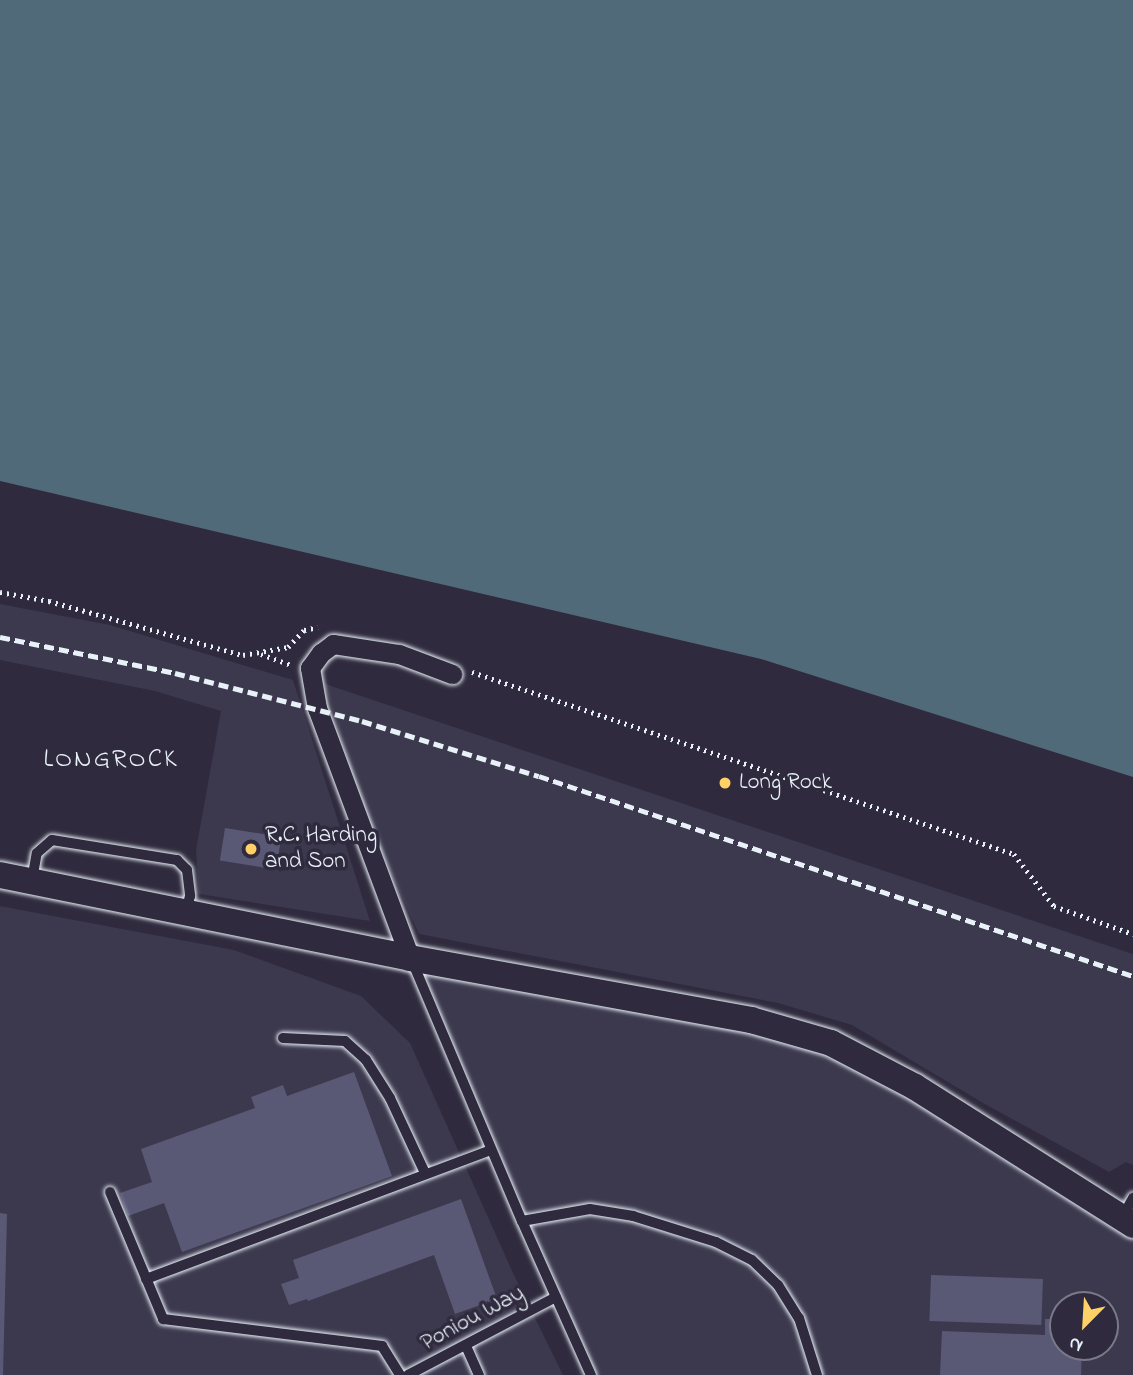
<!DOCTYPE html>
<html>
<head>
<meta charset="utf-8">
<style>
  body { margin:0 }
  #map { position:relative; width:1133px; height:1375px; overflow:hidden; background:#2f2a3d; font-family:"Indie Flower",sans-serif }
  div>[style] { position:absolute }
  .built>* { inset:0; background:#3c384e }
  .water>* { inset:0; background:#516a79 }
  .building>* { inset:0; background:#595976; transform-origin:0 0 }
  .path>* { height:4.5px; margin-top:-2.25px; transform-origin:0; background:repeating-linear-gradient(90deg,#e8f1f8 0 2px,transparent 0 7px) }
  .roads { filter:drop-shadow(0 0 2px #e8f1f8) drop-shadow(0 0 2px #e8f1f8) }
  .lane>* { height:10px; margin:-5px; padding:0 5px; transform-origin:5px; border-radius:5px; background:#2f2a3d }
  .street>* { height:19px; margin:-9.5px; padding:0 9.5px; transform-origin:9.5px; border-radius:9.5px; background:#2f2a3d }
  .secondary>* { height:26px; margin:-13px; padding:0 13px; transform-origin:13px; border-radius:13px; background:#2f2a3d }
  .rail>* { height:5px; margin-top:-2.5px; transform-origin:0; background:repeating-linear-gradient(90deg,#e8f1f8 0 10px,transparent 0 15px) }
  .dots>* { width:19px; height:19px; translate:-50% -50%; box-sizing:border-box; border:4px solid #2f2a3d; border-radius:50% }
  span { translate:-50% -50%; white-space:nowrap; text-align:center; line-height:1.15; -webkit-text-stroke:7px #2f2a3d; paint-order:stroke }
  .poi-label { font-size:23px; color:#e8f1f8 }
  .left { translate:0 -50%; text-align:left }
  .street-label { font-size:23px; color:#e8f1f8 }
  .quarter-label { font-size:26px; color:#e8f1f8; letter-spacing:2px }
  .north { position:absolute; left:1049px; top:1291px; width:70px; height:70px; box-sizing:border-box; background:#2f2a3d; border:2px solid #797a88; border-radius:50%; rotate:204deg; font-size:19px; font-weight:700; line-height:28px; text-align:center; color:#e8f1f8 }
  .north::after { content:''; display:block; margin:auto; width:24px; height:32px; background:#ffd166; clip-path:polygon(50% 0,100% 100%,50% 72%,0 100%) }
</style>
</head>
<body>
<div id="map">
  <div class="built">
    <i style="clip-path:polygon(0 604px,110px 625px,293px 680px,370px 921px,199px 894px,196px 850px,221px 711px,155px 691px,0 660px)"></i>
    <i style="clip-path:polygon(325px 684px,1133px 954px,1133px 1165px,1126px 1162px,1109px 1172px,983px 1103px,852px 1025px,778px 1003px,419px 934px,379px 845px,354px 781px)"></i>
    <i style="clip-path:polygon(0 906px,234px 950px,361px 996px,410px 1043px,513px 1273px,563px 1375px,0 1375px)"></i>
    <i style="clip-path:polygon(evenodd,410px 958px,831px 1043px,1133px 1225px,1133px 1375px,591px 1375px,410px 958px,1063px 1305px,1105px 1305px,1105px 1347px,1063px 1347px,1063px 1305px)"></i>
  </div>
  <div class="water">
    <i style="clip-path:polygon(0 0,1133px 0,1133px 777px,761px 659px,0 481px)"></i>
  </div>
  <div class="building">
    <i style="left:225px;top:828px;width:57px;height:33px;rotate:9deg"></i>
    <i style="clip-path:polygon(354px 1072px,392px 1176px,182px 1252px,164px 1203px,128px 1216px,120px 1193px,152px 1182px,141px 1149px,255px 1108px,251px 1097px,283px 1085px,287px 1096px)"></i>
    <i style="clip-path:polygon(461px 1199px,497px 1299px,455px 1314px,434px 1255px,308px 1301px,307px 1299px,289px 1305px,281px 1284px,299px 1278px,293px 1260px)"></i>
    <i style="clip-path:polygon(0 1213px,7px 1214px,3px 1375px,0 1375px)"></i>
    <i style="left:931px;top:1275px;width:112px;height:46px;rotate:2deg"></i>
    <i style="clip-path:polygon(1045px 1319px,1063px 1319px,1063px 1347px,1082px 1347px,1081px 1375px,940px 1375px,942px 1331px,1045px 1335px)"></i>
  </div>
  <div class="path">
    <i style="left:0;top:592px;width:50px;rotate:10.4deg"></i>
    <i style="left:49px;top:601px;width:201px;rotate:15.6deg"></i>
    <i style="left:243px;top:655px;width:46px;rotate:-10.1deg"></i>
    <i style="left:288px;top:647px;width:23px;rotate:-47deg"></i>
    <i style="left:304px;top:630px;width:14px;rotate:-12deg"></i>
    <i style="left:261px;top:654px;width:33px;rotate:20deg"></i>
    <i style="left:472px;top:672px;width:572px;rotate:18.56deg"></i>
    <i style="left:1014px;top:854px;width:66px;rotate:52.4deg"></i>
    <i style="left:1054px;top:906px;width:84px;rotate:19.5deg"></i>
  </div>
  <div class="roads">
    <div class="lane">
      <i style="left:32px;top:880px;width:27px;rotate:-80deg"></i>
      <i style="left:37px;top:853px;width:20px;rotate:-41deg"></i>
      <i style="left:52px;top:840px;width:127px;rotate:9.1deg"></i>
      <i style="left:177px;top:860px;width:14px;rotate:45deg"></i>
      <i style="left:187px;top:870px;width:26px;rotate:83deg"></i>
      <i style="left:190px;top:896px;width:16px;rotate:104deg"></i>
      <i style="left:412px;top:961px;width:282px;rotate:67.1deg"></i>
      <i style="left:522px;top:1221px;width:169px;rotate:65.9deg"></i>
      <i style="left:283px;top:1038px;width:62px;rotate:2.8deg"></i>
      <i style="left:345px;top:1041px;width:28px;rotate:42deg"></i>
      <i style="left:366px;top:1060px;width:45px;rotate:57.7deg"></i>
      <i style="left:390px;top:1098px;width:83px;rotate:65deg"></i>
      <i style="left:110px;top:1192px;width:138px;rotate:67.3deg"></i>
      <i style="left:163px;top:1319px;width:221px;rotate:7deg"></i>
      <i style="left:382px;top:1346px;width:34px;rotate:58deg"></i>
      <i style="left:1123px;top:1216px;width:21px;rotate:-61deg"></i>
      <i style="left:522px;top:1221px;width:69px;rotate:-10deg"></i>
      <i style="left:590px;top:1209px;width:44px;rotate:9.2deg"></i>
      <i style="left:633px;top:1216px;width:87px;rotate:17.4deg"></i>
      <i style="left:716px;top:1242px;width:40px;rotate:26.6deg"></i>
      <i style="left:752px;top:1260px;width:36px;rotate:44deg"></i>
      <i style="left:778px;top:1285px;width:39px;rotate:58deg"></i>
      <i style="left:799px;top:1318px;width:60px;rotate:72.5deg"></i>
      <i style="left:146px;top:1279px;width:368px;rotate:-20.5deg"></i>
      <i style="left:466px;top:1346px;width:32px;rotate:66deg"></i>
      <i style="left:408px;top:1375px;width:167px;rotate:-27.8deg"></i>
    </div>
    <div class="street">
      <i style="left:410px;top:958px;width:267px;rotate:-110.4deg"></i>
      <i style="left:317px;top:708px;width:41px;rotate:-99.9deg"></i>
      <i style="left:310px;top:668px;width:19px;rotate:-54deg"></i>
      <i style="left:321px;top:653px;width:15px;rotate:-37deg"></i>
      <i style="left:333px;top:644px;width:67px;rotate:8.6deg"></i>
      <i style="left:399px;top:654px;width:57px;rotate:20.7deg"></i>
    </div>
    <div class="secondary">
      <i style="left:0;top:875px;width:418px;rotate:11.4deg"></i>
      <i style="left:410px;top:958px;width:347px;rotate:10.3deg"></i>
      <i style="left:751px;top:1020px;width:83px;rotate:16deg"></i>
      <i style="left:831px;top:1043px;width:95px;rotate:27.6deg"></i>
      <i style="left:915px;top:1087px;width:258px;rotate:32.3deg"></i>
    </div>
  </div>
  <div class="rail">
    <i style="left:0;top:637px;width:179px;rotate:11.6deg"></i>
    <i style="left:175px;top:673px;width:193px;rotate:14.4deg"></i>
    <i style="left:362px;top:721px;width:185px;rotate:17.3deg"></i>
    <i style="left:539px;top:776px;width:627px;rotate:18.61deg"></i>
  </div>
  <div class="dots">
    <i style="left:725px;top:783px;background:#ffd166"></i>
    <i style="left:251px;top:849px;background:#ffd166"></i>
  </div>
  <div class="poi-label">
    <span class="left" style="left:739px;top:783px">Long Rock</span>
    <span class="left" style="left:265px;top:849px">R.C. Harding<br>and Son</span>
  </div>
  <div class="street-label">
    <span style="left:473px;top:1319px;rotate:-28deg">Poniou Way</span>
  </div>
  <div class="quarter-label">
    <span style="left:111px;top:761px">LONGROCK</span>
  </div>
  <div class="north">N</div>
</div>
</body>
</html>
